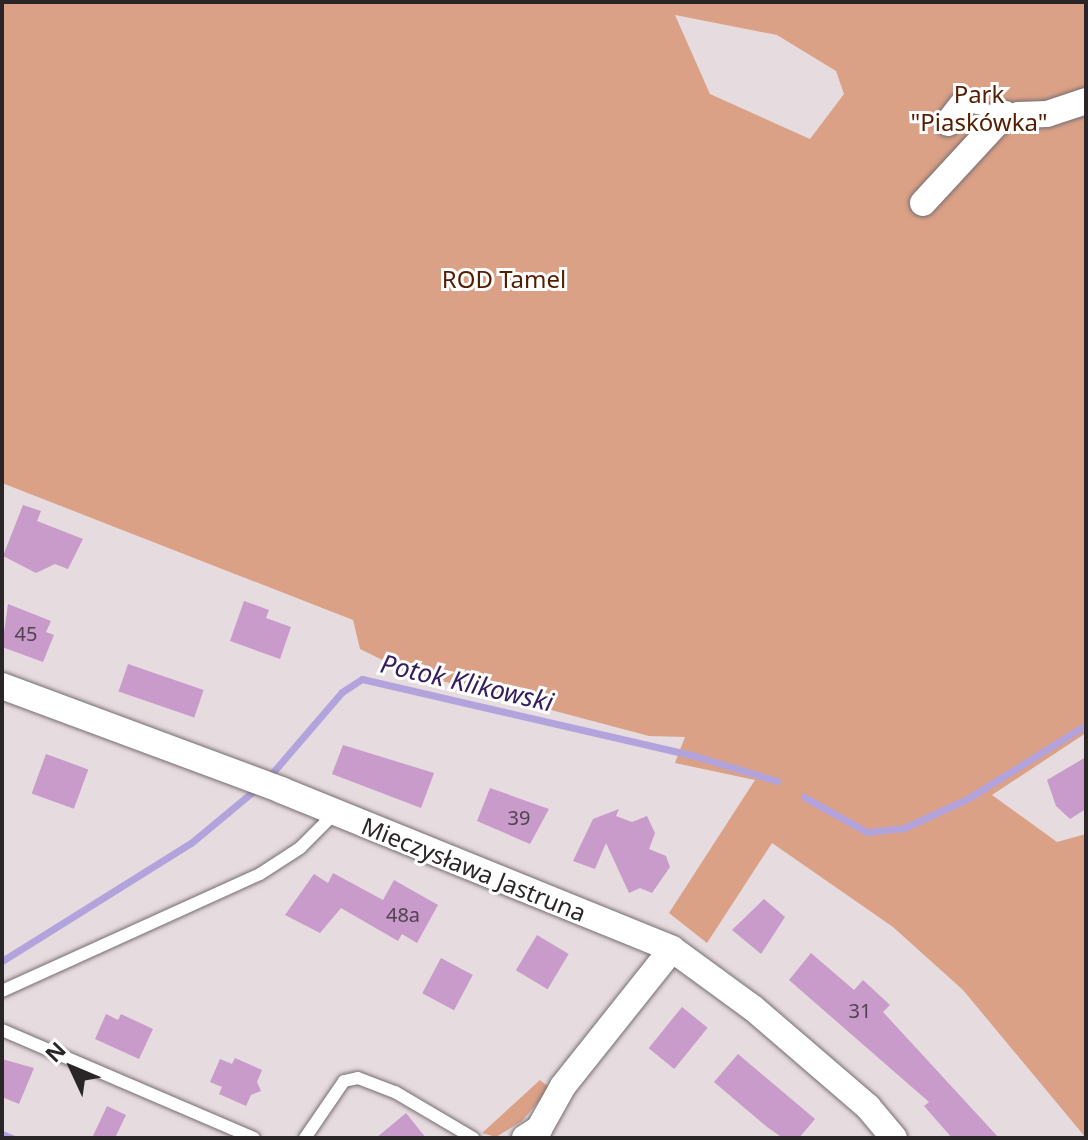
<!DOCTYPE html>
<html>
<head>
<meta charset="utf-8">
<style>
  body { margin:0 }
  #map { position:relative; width:1088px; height:1140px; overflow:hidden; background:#e6dbdf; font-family:"Noto Sans",sans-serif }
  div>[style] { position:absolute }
  .green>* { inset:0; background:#dba187 }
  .stream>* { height:7px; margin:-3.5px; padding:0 3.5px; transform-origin:3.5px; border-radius:3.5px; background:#b3a3dc }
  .building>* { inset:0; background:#c89bca; transform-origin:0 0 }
  .roads { filter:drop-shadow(0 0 2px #766d70) drop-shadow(0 0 2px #766d70) }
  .service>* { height:12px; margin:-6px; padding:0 6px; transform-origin:6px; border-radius:6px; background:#fff }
  .minor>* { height:26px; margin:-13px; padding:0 13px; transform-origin:13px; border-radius:13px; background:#fff }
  span { translate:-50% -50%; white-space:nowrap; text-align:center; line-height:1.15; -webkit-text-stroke:6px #fff; paint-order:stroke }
  .number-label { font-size:20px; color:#524350 }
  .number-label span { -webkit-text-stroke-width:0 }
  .park-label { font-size:24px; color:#531d00 }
  .street-label { font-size:24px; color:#2a2627 }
  .water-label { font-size:26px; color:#361c5e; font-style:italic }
  .frame { position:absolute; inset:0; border:4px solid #2a2627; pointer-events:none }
  .north { position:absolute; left:32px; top:1028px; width:80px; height:80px; -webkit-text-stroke:6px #fff; paint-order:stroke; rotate:314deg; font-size:22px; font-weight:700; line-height:32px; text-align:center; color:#2a2627 }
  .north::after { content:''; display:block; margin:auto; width:28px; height:36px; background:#2a2627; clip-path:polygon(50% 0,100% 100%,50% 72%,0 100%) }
</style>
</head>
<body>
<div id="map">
  <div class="green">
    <i style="clip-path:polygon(evenodd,2px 2px,1086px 2px,1086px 733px,992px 795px,1057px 842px,1086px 834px,1086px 1138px,963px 990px,893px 927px,772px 843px,707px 943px,669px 913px,755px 780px,675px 763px,685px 737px,649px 736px,405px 671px,360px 649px,353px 620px,2px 483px,2px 2px,675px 15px,777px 35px,836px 71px,844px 94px,810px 139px,710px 94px,675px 15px)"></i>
    <i style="clip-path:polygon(540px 1080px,550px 1088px,522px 1121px,496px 1137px,482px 1133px)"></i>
  </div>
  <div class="stream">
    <i style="left:268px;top:778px;width:113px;rotate:-49.3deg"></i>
    <i style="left:342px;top:692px;width:24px;rotate:-33deg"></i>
    <i style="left:362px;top:679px;width:339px;rotate:13deg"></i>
    <i style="left:692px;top:755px;width:89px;rotate:17deg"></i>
    <i style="left:804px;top:797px;width:72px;rotate:29.1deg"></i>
    <i style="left:867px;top:832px;width:37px;rotate:-6deg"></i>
    <i style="left:904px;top:828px;width:69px;rotate:-24.7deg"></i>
    <i style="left:967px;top:799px;width:140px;rotate:-31.9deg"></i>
    <i style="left:2px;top:961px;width:223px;rotate:-32deg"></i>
    <i style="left:191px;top:843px;width:85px;rotate:-39.7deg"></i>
    <i style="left:2px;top:1134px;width:11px;rotate:22deg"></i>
  </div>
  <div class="building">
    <i style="clip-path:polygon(23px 505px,41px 511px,37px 521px,83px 539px,68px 569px,55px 564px,36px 573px,3px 556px)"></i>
    <i style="clip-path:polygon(244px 601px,269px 610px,266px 618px,291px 627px,280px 659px,230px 641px)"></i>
    <i style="clip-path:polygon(8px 604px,51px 621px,46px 632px,54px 635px,43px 662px,2px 647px)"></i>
    <i style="left:128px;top:664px;width:80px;height:29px;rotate:19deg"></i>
    <i style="clip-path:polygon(343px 745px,434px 773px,421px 808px,332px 774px)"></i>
    <i style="left:46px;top:754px;width:45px;height:42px;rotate:20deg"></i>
    <i style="clip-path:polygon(1086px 757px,1086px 809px,1070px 819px,1056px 806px,1047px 780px)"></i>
    <i style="clip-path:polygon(490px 788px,549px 809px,530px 844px,477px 821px)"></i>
    <i style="clip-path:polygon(619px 809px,616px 816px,632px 822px,647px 816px,655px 833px,649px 849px,666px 856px,670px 867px,652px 893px,640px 888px,629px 893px,606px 843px,595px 869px,573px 861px,593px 819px)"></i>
    <i style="clip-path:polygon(333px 873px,383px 900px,394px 880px,438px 905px,417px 943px,402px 934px,398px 941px,341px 908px,320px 933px,285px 915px,314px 874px,328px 883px)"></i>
    <i style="clip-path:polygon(764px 899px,785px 917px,761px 954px,732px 930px)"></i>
    <i style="left:537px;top:935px;width:37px;height:41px;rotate:31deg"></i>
    <i style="clip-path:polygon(811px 953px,854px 990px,863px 980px,890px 1005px,883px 1012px,999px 1138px,952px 1138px,924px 1106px,929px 1102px,789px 980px)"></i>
    <i style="left:441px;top:958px;width:36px;height:40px;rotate:28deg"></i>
    <i style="left:682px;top:1007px;width:33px;height:53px;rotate:39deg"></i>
    <i style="clip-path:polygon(106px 1014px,118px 1020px,121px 1014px,153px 1029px,139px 1059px,95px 1039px)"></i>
    <i style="clip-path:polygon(738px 1054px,815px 1119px,799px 1138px,783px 1138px,767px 1127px,714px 1082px)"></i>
    <i style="clip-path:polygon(235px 1058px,262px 1070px,257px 1082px,261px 1091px,251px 1095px,246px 1106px,219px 1094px,222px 1087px,210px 1082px,220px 1059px,232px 1064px)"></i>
    <i style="clip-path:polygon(2px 1059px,34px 1068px,19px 1104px,2px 1097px)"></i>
    <i style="clip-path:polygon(107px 1106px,126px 1115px,115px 1138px,92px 1138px)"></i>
    <i style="clip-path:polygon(406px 1113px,426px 1138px,376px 1138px)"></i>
  </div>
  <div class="roads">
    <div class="service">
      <i style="left:962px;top:105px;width:44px;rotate:11.8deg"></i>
      <i style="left:2px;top:991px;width:283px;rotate:-24.4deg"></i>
      <i style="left:260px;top:874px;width:48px;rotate:-33deg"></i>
      <i style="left:300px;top:848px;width:49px;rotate:-45deg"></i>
      <i style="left:2px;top:1030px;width:274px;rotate:23.2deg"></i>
      <i style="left:305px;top:1138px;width:69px;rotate:-55.6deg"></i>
      <i style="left:344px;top:1081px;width:14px;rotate:-12deg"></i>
      <i style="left:358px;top:1078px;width:40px;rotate:21deg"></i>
      <i style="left:395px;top:1092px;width:91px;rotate:30.5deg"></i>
    </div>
    <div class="minor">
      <i style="left:1018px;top:115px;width:29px;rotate:-2deg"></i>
      <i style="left:1047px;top:114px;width:41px;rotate:-18.4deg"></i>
      <i style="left:948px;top:123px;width:23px;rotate:-52deg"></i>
      <i style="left:923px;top:203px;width:121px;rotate:-47.3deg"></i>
      <i style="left:2px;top:686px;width:298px;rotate:20.4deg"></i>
      <i style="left:281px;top:790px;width:422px;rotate:22.1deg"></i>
      <i style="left:672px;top:949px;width:100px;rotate:36.1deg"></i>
      <i style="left:753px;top:1008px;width:152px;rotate:40.7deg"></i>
      <i style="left:868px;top:1107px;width:40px;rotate:50deg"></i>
      <i style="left:525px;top:1138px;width:17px;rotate:-33deg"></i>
      <i style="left:539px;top:1129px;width:49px;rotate:-60.8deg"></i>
      <i style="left:563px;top:1086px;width:175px;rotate:-51.5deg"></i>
    </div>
  </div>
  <div class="number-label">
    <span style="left:26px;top:633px">45</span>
    <span style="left:519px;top:817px">39</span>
    <span style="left:403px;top:914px">48a</span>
    <span style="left:860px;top:1010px">31</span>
  </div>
  <div class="park-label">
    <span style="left:979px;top:108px">Park<br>"Piaskówka"</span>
    <span style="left:504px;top:279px">ROD Tamel</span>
  </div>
  <div class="street-label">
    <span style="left:474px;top:869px;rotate:22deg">Mieczysława Jastruna</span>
  </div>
  <div class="water-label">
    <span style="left:467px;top:683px;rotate:13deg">Potok Klikowski</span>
  </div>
  <div class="frame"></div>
  <div class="north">N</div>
</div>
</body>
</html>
